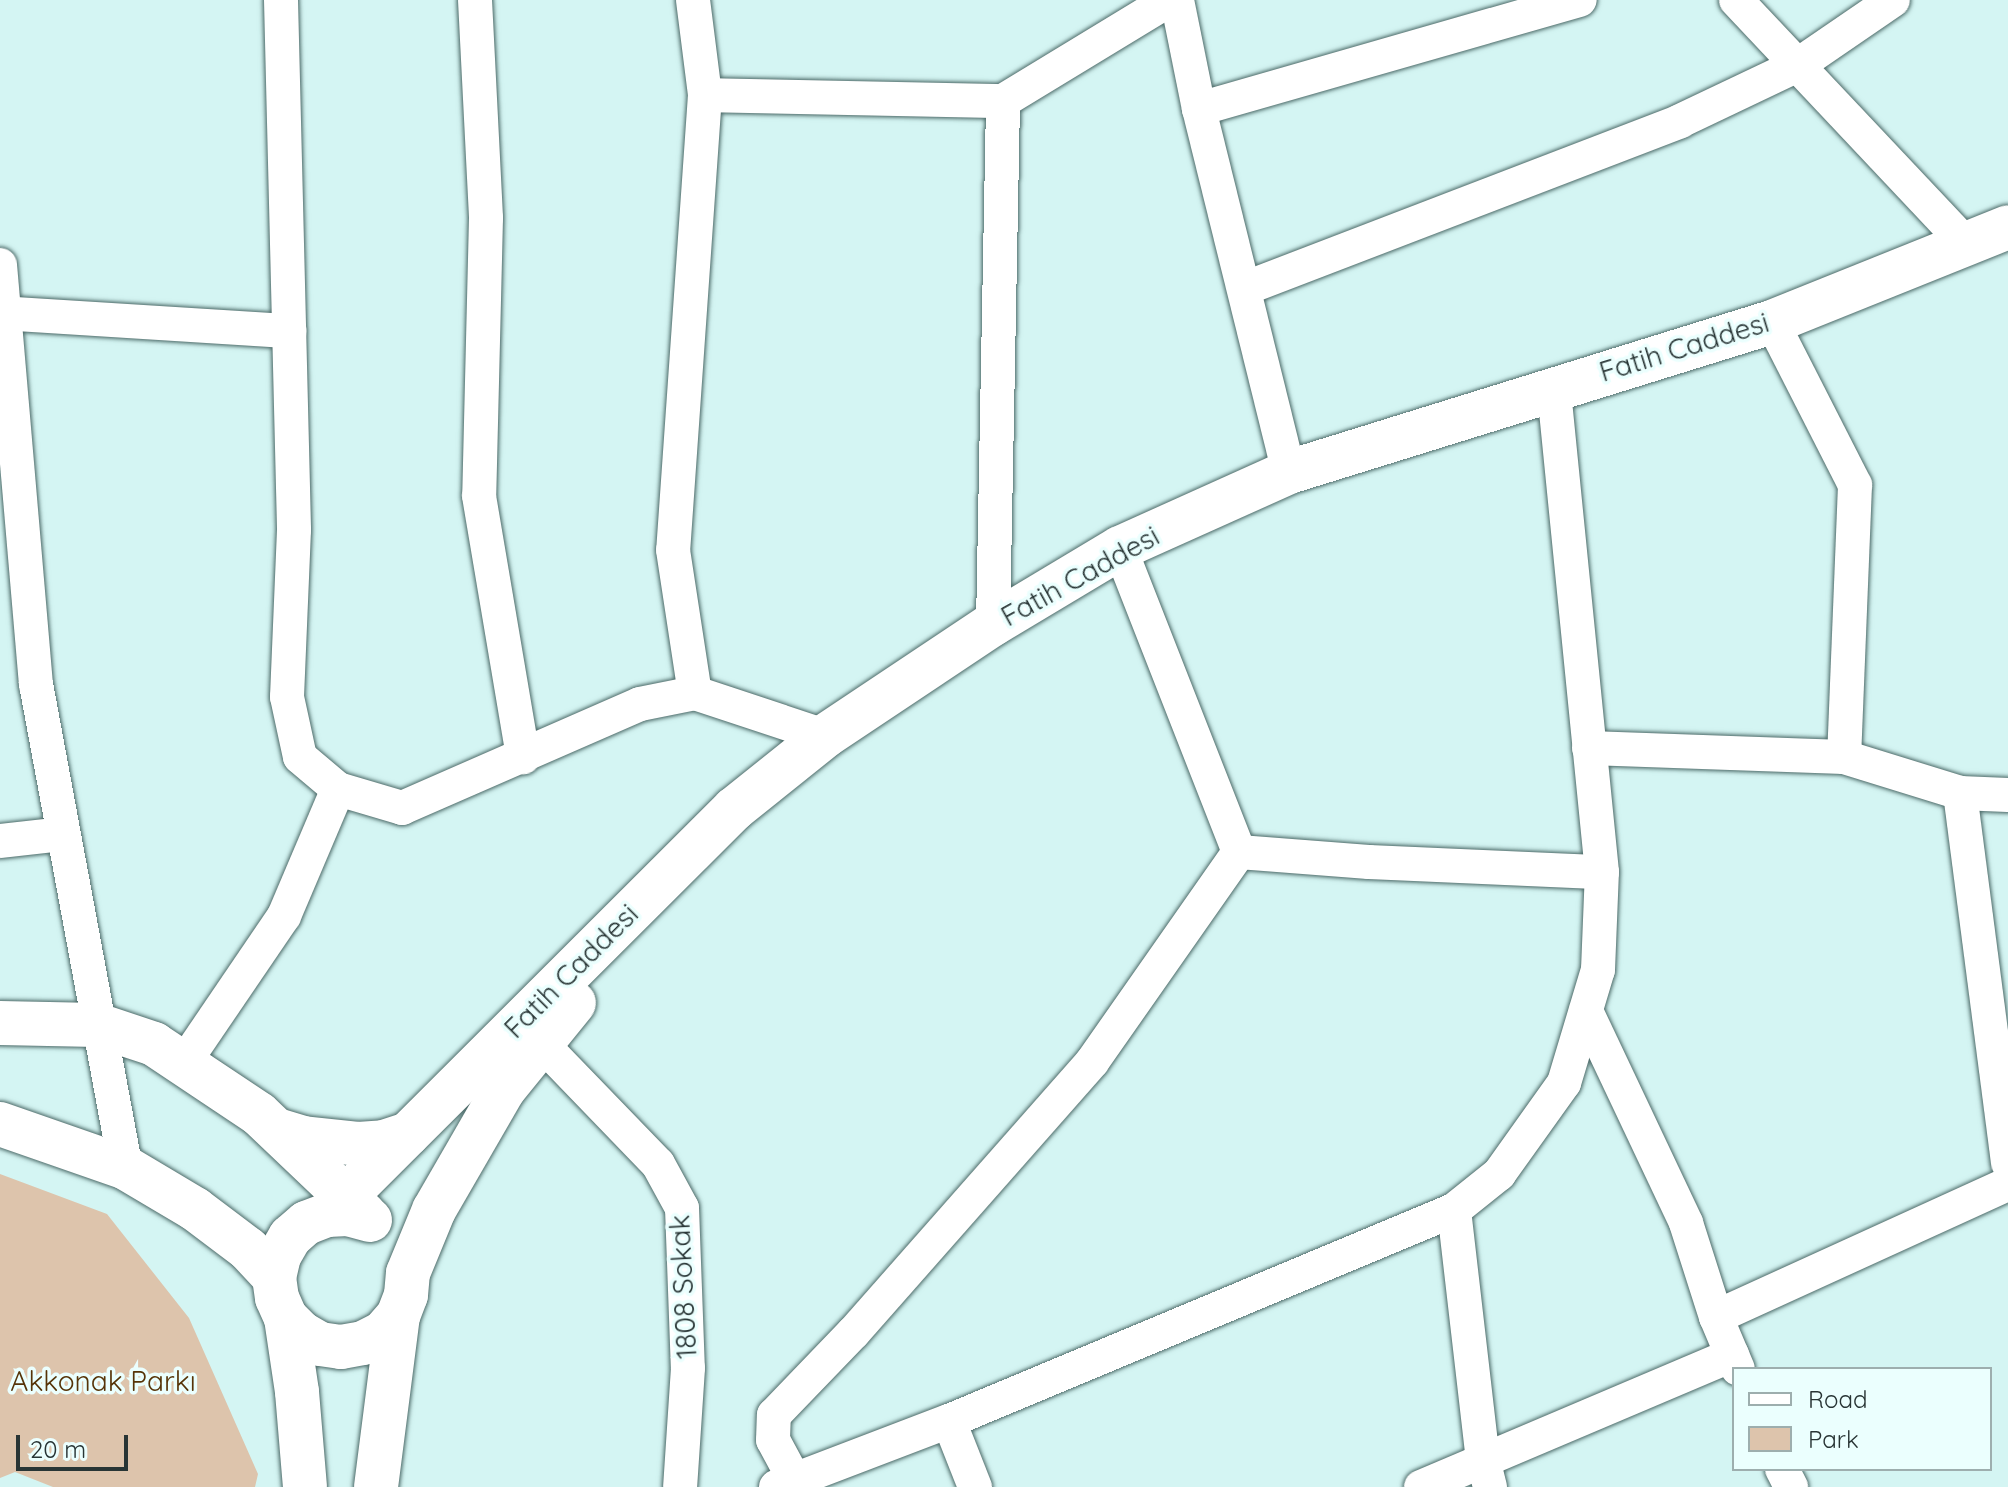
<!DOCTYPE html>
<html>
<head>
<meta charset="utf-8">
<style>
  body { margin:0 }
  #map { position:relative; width:2008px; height:1487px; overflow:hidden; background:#d4f5f3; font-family:Quicksand,sans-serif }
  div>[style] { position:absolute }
  .green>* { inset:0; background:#ddc4ac }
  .roads { filter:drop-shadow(0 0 2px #4c6a68) drop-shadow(0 0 2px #4c6a68) }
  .street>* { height:34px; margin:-17px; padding:0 17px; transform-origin:17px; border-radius:17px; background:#fff }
  .secondary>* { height:44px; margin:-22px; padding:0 22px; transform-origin:22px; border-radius:22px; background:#fff }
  span { translate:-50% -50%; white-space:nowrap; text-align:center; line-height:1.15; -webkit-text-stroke:7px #ebfffe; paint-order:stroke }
  .street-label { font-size:28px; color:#283535 }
  .park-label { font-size:28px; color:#563408 }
  .legend { position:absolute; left:1732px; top:1367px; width:260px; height:104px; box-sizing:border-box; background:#ebfffe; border:2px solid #9daeae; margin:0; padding:10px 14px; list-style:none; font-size:24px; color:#283535 }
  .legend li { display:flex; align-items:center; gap:16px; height:40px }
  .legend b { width:40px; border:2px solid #9daeae }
  .scale { position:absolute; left:16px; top:1435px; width:112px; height:36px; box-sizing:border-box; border:4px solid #283535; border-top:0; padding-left:10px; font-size:24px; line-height:28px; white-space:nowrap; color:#283535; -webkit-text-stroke:6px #ebfffe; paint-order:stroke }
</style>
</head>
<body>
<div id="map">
  <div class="green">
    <i style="clip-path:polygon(0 1174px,107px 1214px,189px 1318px,258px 1474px,255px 1487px,53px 1487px,15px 1472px,0 1478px)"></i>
  </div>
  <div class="roads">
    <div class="street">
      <i style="left:281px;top:0;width:530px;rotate:88.59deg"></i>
      <i style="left:294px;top:530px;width:167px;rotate:92.4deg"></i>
      <i style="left:287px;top:697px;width:61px;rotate:77.8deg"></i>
      <i style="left:300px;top:757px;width:50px;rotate:40.1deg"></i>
      <i style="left:338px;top:789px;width:67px;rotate:16.5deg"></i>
      <i style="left:402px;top:808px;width:260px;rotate:-23.6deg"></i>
      <i style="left:640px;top:704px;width:56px;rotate:-11.3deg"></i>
      <i style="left:695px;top:693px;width:137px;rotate:18.3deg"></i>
      <i style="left:475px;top:0;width:218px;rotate:87.1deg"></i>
      <i style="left:486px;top:218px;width:278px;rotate:91.4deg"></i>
      <i style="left:479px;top:496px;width:265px;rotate:80.4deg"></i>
      <i style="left:693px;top:0;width:96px;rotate:82.8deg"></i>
      <i style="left:705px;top:95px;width:456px;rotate:94deg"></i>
      <i style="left:673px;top:550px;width:145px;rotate:81.3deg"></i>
      <i style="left:1177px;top:0;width:111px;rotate:78.6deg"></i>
      <i style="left:1199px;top:109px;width:374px;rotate:76.1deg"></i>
      <i style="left:1736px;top:0;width:332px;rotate:46.7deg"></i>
      <i style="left:705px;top:95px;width:298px;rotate:1.2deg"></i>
      <i style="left:1003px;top:101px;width:194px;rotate:-31.3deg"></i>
      <i style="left:1199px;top:109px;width:396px;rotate:-16deg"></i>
      <i style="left:0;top:265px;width:421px;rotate:85.1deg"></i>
      <i style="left:36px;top:684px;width:492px;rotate:79.5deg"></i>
      <i style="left:1246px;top:288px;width:465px;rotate:-21deg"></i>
      <i style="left:1680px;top:121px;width:131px;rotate:-25.4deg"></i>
      <i style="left:1798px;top:65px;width:115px;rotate:-34.4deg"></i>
      <i style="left:0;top:313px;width:290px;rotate:3.6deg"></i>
      <i style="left:1772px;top:322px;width:183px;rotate:63deg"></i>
      <i style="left:1855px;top:485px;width:272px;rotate:92.3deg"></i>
      <i style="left:993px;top:624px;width:523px;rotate:-88.9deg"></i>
      <i style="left:1589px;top:748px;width:255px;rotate:2deg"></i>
      <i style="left:1844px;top:757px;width:121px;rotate:17.2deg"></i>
      <i style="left:1960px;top:793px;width:48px;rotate:2.4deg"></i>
      <i style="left:1960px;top:793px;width:373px;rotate:82.6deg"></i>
      <i style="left:0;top:841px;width:63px;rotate:-6.3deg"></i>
      <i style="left:1239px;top:852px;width:130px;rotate:4.4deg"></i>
      <i style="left:1369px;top:862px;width:233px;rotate:2.5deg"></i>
      <i style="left:1586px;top:1011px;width:234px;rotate:64.7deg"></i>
      <i style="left:1686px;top:1223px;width:99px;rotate:72.3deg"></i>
      <i style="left:1716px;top:1317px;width:56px;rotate:67.1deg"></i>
      <i style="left:541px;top:1043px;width:168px;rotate:46deg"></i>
      <i style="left:658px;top:1164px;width:50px;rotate:61.4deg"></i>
      <i style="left:682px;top:1208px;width:160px;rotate:87.9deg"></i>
      <i style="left:688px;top:1368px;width:119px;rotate:93.8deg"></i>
      <i style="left:184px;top:1063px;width:178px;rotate:-55.8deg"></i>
      <i style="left:284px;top:916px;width:138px;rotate:-67deg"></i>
      <i style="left:1454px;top:1210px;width:251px;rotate:83.4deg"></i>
      <i style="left:1483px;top:1459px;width:29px;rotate:76deg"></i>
      <i style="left:1716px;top:1317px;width:321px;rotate:-24.5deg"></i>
      <i style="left:949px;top:1421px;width:71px;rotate:68.5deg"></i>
      <i style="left:1782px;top:1469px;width:20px;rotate:63deg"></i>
      <i style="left:794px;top:1479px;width:44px;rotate:-118.3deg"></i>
      <i style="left:773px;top:1440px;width:25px;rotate:-88deg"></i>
      <i style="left:774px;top:1415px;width:115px;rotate:-46.1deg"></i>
      <i style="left:854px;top:1332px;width:360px;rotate:-48.6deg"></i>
      <i style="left:1092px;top:1062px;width:256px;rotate:-55deg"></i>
      <i style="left:1239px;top:852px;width:326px;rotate:-111.4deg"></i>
      <i style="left:776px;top:1487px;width:185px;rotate:-20.9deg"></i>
      <i style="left:949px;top:1421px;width:547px;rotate:-22.68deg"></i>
      <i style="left:1454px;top:1210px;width:58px;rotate:-38.7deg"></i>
      <i style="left:1499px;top:1174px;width:112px;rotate:-54.5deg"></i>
      <i style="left:1564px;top:1083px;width:118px;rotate:-73.3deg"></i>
      <i style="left:1598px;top:970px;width:98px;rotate:-87.7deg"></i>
      <i style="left:1602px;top:872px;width:487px;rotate:-95.7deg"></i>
      <i style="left:1421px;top:1487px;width:338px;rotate:-23deg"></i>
    </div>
    <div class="secondary">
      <i style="left:0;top:1023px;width:97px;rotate:1.2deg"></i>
      <i style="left:97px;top:1025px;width:60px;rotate:18.4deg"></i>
      <i style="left:154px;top:1044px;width:126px;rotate:33.7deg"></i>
      <i style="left:259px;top:1114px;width:146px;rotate:43.6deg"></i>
      <i style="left:0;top:1124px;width:133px;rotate:19.2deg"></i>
      <i style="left:126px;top:1168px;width:80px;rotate:30.7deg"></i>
      <i style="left:195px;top:1209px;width:66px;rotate:37deg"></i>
      <i style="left:248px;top:1249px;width:38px;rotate:47deg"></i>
      <i style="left:277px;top:1130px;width:27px;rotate:17deg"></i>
      <i style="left:303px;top:1138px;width:55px;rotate:6.2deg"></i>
      <i style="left:358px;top:1144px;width:26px;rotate:-4deg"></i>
      <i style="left:384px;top:1142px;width:25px;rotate:-18deg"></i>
      <i style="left:327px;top:1215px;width:575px;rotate:-44.93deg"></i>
      <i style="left:734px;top:809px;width:117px;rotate:-38.7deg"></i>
      <i style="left:825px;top:736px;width:202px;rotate:-33.7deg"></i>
      <i style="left:993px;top:624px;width:148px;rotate:-30.9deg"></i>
      <i style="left:1120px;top:548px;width:185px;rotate:-24.2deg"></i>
      <i style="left:1289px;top:472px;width:506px;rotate:-17.25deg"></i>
      <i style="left:1772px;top:322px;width:254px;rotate:-21.9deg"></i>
      <i style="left:370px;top:1220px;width:23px;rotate:-165deg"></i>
      <i style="left:348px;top:1214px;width:21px;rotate:177deg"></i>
      <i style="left:327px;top:1215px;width:22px;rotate:159deg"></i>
      <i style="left:306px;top:1223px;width:21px;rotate:139deg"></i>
      <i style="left:290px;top:1237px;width:22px;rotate:120deg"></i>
      <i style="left:279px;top:1256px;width:22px;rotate:103deg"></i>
      <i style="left:274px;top:1277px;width:21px;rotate:82deg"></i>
      <i style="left:277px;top:1298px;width:22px;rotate:66deg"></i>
      <i style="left:286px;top:1318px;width:21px;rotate:45deg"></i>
      <i style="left:301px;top:1333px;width:22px;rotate:30deg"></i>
      <i style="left:320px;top:1344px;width:21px;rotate:8deg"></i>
      <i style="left:341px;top:1347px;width:22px;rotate:-10deg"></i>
      <i style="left:363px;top:1343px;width:22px;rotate:-27deg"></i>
      <i style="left:383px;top:1333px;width:23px;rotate:-49deg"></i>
      <i style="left:398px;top:1316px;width:22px;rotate:-69deg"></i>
      <i style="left:406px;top:1295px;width:22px;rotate:-85deg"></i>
      <i style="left:408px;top:1273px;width:68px;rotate:-67.6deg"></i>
      <i style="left:434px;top:1210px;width:140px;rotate:-60deg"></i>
      <i style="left:504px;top:1089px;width:111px;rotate:-50.9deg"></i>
      <i style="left:286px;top:1318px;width:75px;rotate:81.5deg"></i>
      <i style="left:297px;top:1392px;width:95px;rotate:85.2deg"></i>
      <i style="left:376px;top:1487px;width:172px;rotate:-82.7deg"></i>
    </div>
  </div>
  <div class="street-label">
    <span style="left:1684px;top:347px;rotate:-17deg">Fatih Caddesi</span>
    <span style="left:1080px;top:576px;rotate:-29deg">Fatih Caddesi</span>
    <span style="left:571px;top:971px;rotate:-45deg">Fatih Caddesi</span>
    <span style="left:683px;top:1287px;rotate:-93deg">1808 Sokak</span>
  </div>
  <div class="park-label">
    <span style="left:103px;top:1381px">Akkonak Parkı</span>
  </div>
  <ul class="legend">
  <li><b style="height:10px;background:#fff"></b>Road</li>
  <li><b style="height:22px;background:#ddc4ac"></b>Park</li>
  </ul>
  <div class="scale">20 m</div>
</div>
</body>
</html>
